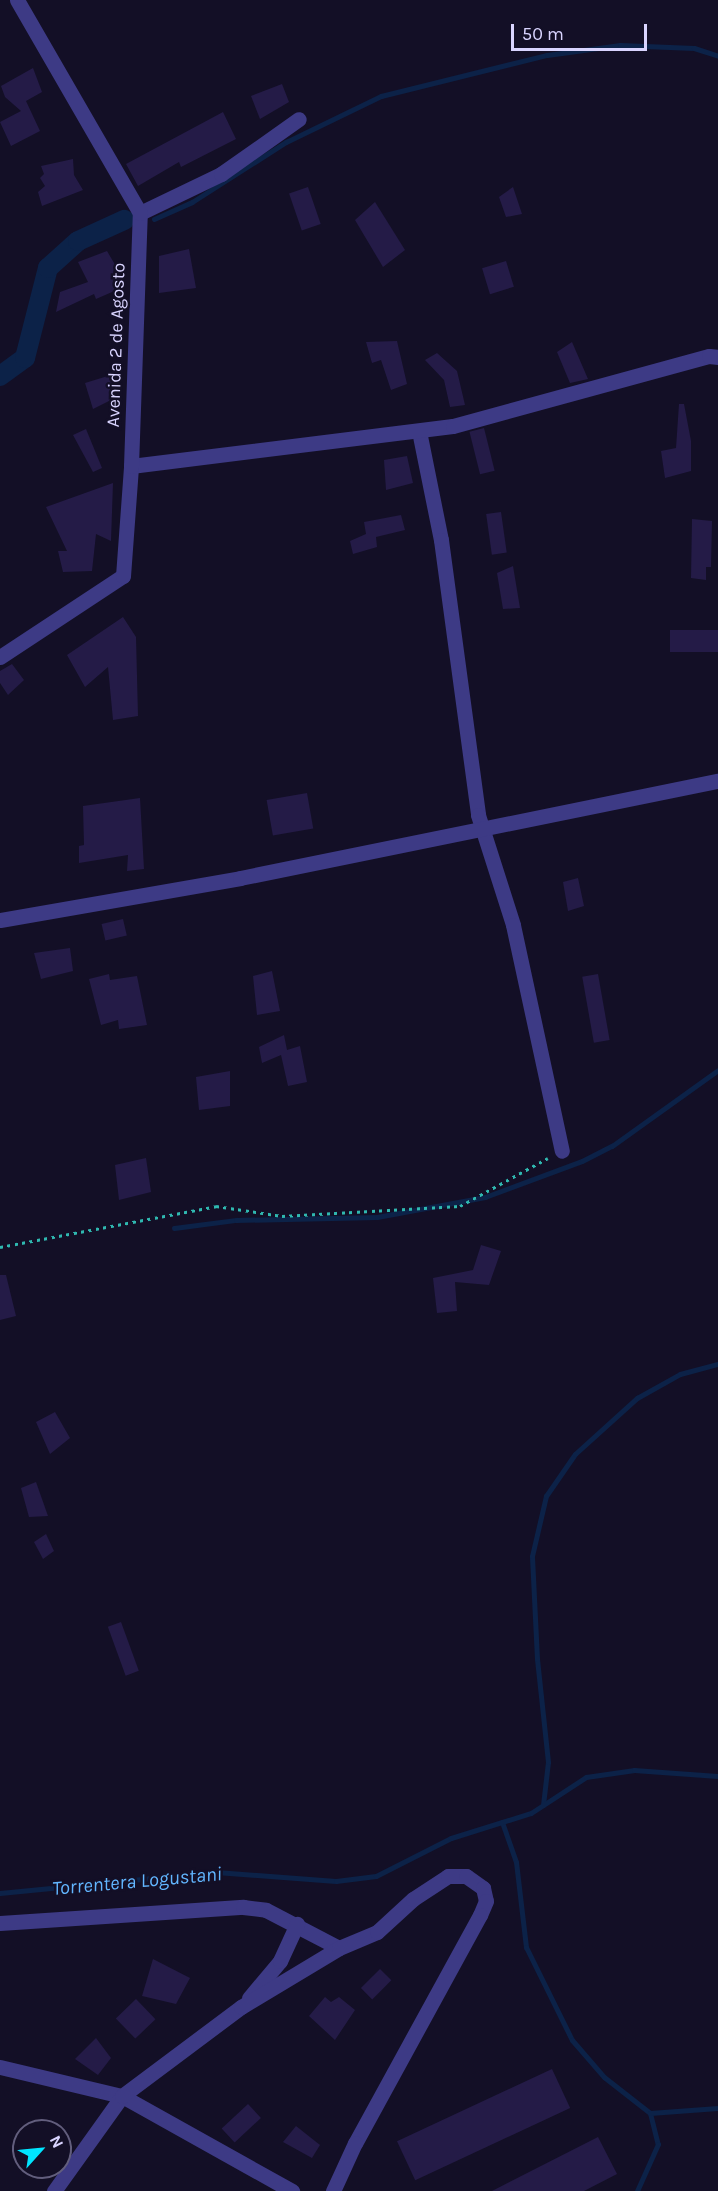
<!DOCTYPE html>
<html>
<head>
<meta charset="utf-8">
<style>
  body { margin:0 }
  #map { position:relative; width:718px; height:2191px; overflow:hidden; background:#130f26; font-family:Karla,sans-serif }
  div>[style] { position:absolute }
  .stream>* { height:5px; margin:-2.5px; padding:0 2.5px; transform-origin:2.5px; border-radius:2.5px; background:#0c2248 }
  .canal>* { height:20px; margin:-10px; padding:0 10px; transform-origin:10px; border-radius:10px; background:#0c2248 }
  .building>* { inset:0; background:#241b47; transform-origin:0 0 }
  .path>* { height:3px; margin-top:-1.5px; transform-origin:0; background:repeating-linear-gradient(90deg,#2fb8b0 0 3px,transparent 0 7.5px) }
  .minor>* { height:15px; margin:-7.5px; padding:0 7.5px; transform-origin:7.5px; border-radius:7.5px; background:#3d3a85 }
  span { translate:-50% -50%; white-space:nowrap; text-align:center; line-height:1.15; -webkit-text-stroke:5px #130f26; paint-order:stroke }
  .street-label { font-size:18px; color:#d9d4ff }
  .water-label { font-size:20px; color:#62b6ff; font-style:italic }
  .north { position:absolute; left:12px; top:2119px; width:60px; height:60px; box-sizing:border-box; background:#130f26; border:2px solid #625e7d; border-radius:50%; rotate:63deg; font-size:16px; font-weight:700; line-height:24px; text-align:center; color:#d9d4ff }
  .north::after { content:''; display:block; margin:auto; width:21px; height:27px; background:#00e5ff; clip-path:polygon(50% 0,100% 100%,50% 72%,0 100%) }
  .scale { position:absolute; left:511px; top:24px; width:136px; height:27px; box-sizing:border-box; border:3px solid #d9d4ff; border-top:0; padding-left:8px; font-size:18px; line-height:21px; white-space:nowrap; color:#d9d4ff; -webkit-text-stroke:4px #130f26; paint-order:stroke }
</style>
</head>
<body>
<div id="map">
  <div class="stream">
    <i style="left:154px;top:219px;width:42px;rotate:-24.1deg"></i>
    <i style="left:192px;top:202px;width:112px;rotate:-32.6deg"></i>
    <i style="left:286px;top:142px;width:106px;rotate:-25.8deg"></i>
    <i style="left:381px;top:96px;width:171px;rotate:-13.9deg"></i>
    <i style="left:547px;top:55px;width:74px;rotate:-7.8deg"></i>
    <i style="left:620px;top:45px;width:74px;rotate:2.3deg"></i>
    <i style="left:694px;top:48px;width:25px;rotate:18deg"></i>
    <i style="left:174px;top:1228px;width:63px;rotate:-7.4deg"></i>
    <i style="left:236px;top:1220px;width:141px;rotate:-1.2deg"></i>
    <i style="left:377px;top:1217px;width:110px;rotate:-10.5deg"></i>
    <i style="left:485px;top:1197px;width:103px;rotate:-20.4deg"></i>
    <i style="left:582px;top:1161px;width:34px;rotate:-27deg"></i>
    <i style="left:612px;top:1146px;width:130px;rotate:-35.6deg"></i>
    <i style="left:543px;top:1805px;width:43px;rotate:-83.4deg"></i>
    <i style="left:548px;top:1762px;width:104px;rotate:-96.1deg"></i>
    <i style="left:537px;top:1659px;width:103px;rotate:-92.8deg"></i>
    <i style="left:532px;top:1556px;width:62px;rotate:-76.9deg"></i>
    <i style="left:546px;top:1496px;width:51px;rotate:-55.4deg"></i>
    <i style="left:575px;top:1454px;width:84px;rotate:-42.1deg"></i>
    <i style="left:637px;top:1398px;width:49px;rotate:-29.2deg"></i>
    <i style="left:680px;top:1374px;width:39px;rotate:-15deg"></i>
    <i style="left:502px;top:1822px;width:42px;rotate:70.7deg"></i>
    <i style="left:516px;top:1862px;width:86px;rotate:83.3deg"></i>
    <i style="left:526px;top:1947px;width:104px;rotate:63.7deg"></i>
    <i style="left:572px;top:2040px;width:49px;rotate:49.1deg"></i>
    <i style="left:604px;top:2077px;width:58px;rotate:38deg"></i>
    <i style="left:650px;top:2113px;width:32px;rotate:76deg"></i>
    <i style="left:658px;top:2144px;width:51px;rotate:114.1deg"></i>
    <i style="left:0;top:1893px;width:217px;rotate:-5.6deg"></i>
    <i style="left:216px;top:1872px;width:120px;rotate:4.3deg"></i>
    <i style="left:336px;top:1881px;width:40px;rotate:-7.1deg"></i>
    <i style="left:376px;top:1876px;width:84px;rotate:-26.9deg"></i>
    <i style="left:451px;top:1838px;width:84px;rotate:-17.4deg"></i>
    <i style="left:531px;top:1813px;width:66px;rotate:-33.2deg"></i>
    <i style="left:586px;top:1777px;width:49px;rotate:-8.3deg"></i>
    <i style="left:634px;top:1770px;width:84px;rotate:4.1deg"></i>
    <i style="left:650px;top:2113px;width:68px;rotate:-4.2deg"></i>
  </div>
  <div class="canal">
    <i style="left:0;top:376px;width:31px;rotate:-36deg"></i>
    <i style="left:25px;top:358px;width:93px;rotate:-75.7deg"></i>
    <i style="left:48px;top:268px;width:40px;rotate:-42deg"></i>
    <i style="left:78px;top:241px;width:51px;rotate:-24.5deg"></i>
  </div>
  <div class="building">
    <i style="clip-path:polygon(33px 68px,42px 92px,26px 101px,40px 131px,11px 146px,0 122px,21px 111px,5px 97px,1px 86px)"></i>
    <i style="clip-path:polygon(282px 84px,289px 102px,260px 119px,251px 96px)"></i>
    <i style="clip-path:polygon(223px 112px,236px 139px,181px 167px,179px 162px,138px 186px,126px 164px)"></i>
    <i style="clip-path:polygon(73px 159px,74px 175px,83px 190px,42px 206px,38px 192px,45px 186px,40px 178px,44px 174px,41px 166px)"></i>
    <i style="left:308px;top:187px;width:39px;height:20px;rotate:71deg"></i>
    <i style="clip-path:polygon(513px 187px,522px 214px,506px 217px,499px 197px)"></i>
    <i style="clip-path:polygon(375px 202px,405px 250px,383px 267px,355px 220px)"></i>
    <i style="clip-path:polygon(189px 249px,196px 288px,159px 293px,159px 256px)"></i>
    <i style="clip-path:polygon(107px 251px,124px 280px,118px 283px,119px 289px,96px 299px,94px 294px,56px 312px,60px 292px,88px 282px,78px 262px)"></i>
    <i style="left:506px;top:261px;width:27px;height:25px;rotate:73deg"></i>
    <i style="clip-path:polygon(397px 341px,407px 384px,391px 390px,381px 360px,372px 363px,366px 342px)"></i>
    <i style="clip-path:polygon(572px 342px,588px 379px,570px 383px,557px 352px)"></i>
    <i style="clip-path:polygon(437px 353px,457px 371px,465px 405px,450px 407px,444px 380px,425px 360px)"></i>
    <i style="clip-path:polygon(111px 375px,117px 397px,93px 409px,85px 383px)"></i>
    <i style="clip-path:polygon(679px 404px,684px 404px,691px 441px,691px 471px,665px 478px,661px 451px,676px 448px)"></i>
    <i style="left:484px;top:428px;width:44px;height:15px;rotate:76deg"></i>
    <i style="clip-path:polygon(86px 429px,102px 468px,93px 472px,73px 435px)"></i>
    <i style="clip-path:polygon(407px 456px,413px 483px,386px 490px,384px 460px)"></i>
    <i style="clip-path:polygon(113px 483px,111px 541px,96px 534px,92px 571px,63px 572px,58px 551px,67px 551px,46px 507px)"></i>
    <i style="left:501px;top:512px;width:41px;height:15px;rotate:82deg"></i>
    <i style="clip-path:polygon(401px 515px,405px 530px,376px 537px,377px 547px,353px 554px,350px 541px,366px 534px,364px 522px)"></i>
    <i style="clip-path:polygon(692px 519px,712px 521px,711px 567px,706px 567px,706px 580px,691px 578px)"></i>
    <i style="clip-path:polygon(513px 566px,520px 608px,503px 609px,497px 573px)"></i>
    <i style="clip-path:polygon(123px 617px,136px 637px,138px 716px,113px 720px,108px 667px,85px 687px,67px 655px)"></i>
    <i style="left:718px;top:630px;width:22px;height:48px;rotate:90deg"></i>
    <i style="clip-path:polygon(12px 664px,24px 680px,8px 695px,0 683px,0 671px)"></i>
    <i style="left:307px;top:793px;width:36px;height:41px;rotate:80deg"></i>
    <i style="clip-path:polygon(140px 798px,144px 869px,127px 871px,128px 855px,79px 863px,79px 846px,84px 845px,83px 806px)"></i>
    <i style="clip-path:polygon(578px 878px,584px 906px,568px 911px,563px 882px)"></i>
    <i style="left:123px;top:919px;width:17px;height:22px;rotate:77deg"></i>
    <i style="clip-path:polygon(70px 948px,73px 971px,41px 979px,34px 953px)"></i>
    <i style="clip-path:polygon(272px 971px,280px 1011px,257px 1015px,253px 976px)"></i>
    <i style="clip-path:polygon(109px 974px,110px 980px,137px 976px,147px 1025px,119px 1029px,118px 1020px,101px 1025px,89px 979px)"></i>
    <i style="left:598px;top:974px;width:67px;height:16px;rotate:80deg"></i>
    <i style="clip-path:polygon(284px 1035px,287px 1050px,300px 1046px,307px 1082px,288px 1086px,281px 1055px,262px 1063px,259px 1047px)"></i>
    <i style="clip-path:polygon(230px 1071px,230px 1106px,199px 1110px,196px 1077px)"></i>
    <i style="clip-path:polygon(146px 1158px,151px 1192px,119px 1200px,115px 1165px)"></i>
    <i style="clip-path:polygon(481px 1245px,501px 1251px,489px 1285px,455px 1282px,457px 1311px,437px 1313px,433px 1278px,473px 1270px)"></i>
    <i style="clip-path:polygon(0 1275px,6px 1275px,16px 1316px,0 1320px)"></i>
    <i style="clip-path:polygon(55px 1412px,70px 1438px,50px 1454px,36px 1422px)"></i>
    <i style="clip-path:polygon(36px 1482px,48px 1516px,29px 1517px,21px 1488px)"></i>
    <i style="clip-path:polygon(46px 1534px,54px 1551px,43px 1559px,34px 1542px)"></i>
    <i style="left:121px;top:1622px;width:52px;height:14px;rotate:70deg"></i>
    <i style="clip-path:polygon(153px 1959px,190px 1978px,176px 2004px,142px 1996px)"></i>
    <i style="left:380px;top:1969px;width:16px;height:27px;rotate:45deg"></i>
    <i style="clip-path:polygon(325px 1997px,331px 2002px,339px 1997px,355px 2010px,335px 2040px,309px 2016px)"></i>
    <i style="left:136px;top:1999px;width:28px;height:28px;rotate:46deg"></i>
    <i style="clip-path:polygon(96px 2038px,111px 2058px,98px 2075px,75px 2059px)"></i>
    <i style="left:552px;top:2069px;width:43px;height:171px;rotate:65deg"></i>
    <i style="left:248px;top:2104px;width:19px;height:36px;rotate:47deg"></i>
    <i style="clip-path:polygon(296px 2126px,320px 2145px,312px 2158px,283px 2142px)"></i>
    <i style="clip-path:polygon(598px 2137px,617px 2174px,584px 2191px,492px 2191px)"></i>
  </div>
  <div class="path">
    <i style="left:0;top:1247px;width:220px;rotate:-10.7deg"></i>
    <i style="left:216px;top:1206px;width:67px;rotate:8.6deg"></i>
    <i style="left:282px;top:1216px;width:178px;rotate:-3.2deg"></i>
    <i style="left:460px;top:1206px;width:100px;rotate:-28.6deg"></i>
  </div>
  <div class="minor">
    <i style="left:140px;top:213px;width:90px;rotate:-25.7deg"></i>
    <i style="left:221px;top:174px;width:95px;rotate:-35.2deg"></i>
    <i style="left:419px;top:431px;width:111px;rotate:78.6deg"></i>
    <i style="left:441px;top:540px;width:277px;rotate:82.3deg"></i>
    <i style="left:478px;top:815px;width:115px;rotate:72.3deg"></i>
    <i style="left:513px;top:925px;width:231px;rotate:77.8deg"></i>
    <i style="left:131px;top:466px;width:324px;rotate:-7.1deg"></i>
    <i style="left:453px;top:426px;width:265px;rotate:-15.3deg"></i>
    <i style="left:709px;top:356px;width:9px;rotate:6deg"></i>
    <i style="left:0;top:657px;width:147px;rotate:-33.4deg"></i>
    <i style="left:123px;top:576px;width:110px;rotate:-85.8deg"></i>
    <i style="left:131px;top:466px;width:253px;rotate:-88deg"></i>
    <i style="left:140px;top:213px;width:246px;rotate:-120deg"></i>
    <i style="left:0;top:920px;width:244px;rotate:-9.9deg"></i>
    <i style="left:240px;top:878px;width:488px;rotate:-11.5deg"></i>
    <i style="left:0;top:1923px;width:244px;rotate:-3.8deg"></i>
    <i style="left:243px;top:1907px;width:23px;rotate:7deg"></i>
    <i style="left:266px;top:1910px;width:82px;rotate:27.5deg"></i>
    <i style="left:249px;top:1998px;width:48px;rotate:-50deg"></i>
    <i style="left:280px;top:1961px;width:41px;rotate:-65.3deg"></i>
    <i style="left:0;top:2067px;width:125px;rotate:13.4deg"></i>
    <i style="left:122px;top:2096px;width:195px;rotate:29.2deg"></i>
    <i style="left:54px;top:2191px;width:117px;rotate:-54.4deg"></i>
    <i style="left:122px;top:2096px;width:149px;rotate:-36.8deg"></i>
    <i style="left:241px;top:2007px;width:114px;rotate:-31deg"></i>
    <i style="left:339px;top:1948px;width:41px;rotate:-22.8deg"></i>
    <i style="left:377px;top:1932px;width:49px;rotate:-42.5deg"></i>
    <i style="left:413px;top:1899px;width:42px;rotate:-33.3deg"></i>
    <i style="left:448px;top:1876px;width:18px"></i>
    <i style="left:466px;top:1876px;width:21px;rotate:35deg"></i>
    <i style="left:483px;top:1888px;width:13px;rotate:77deg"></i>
    <i style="left:486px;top:1901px;width:15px;rotate:113deg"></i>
    <i style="left:480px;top:1915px;width:260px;rotate:118.7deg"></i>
    <i style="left:355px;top:2143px;width:53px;rotate:114.6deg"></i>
  </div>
  <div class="street-label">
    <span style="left:116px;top:345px;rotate:-88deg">Avenida 2 de Agosto</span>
  </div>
  <div class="water-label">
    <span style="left:137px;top:1881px;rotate:-5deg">Torrentera Logustani</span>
  </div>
  <div class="north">N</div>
  <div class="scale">50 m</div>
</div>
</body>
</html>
